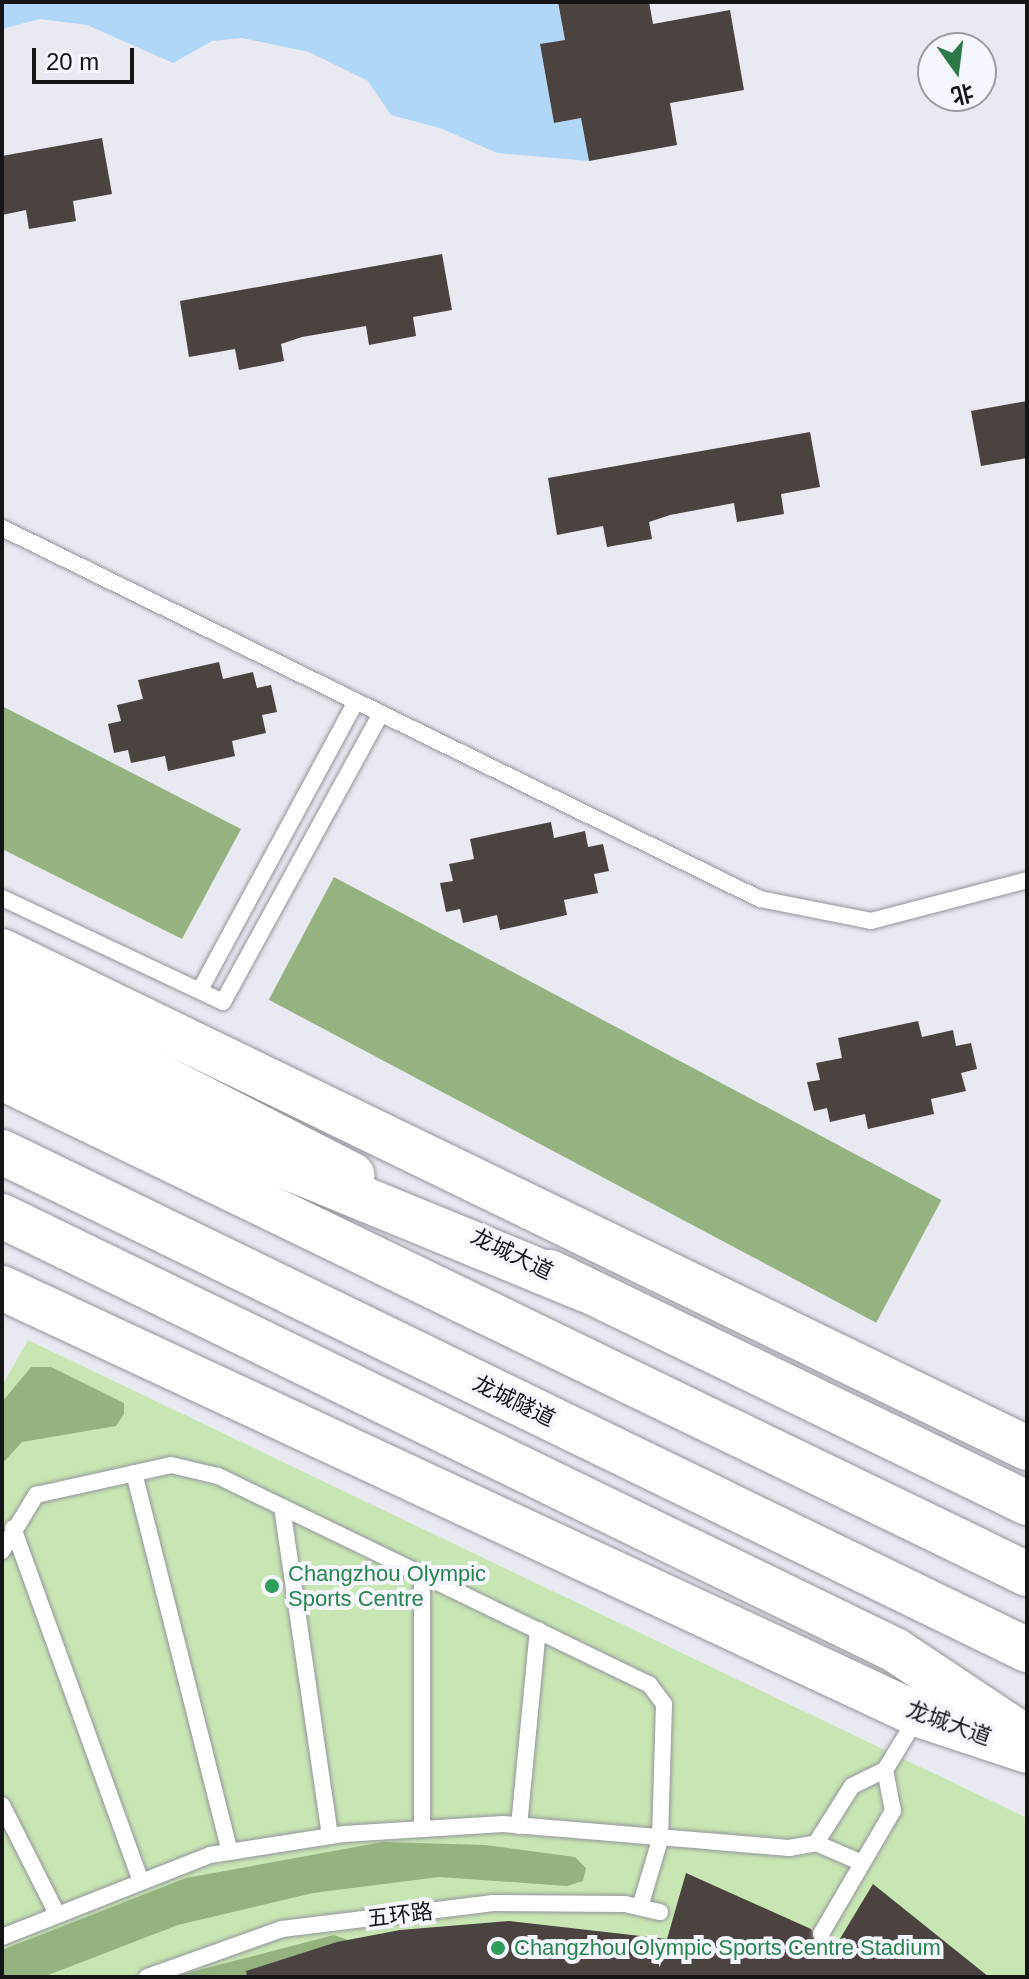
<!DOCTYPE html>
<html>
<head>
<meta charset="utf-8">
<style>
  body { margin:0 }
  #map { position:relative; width:1029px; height:1979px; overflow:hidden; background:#e8e9f1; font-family:Helvetica,"Noto Sans SC",sans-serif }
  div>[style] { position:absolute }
  .green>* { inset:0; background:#c8e6b3 }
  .forest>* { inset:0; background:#95b381; transform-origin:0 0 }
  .water>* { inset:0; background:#b1d7f8 }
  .building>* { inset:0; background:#4b4340 }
  .roads { filter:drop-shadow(0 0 2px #94949c) drop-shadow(0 0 2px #94949c) }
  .service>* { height:16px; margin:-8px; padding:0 8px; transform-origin:8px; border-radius:8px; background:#fff }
  .primary>* { height:44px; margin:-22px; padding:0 22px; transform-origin:22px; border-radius:22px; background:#fff }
  .trunk>* { height:44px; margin:-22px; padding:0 22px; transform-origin:22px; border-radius:22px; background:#fff }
  .dots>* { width:22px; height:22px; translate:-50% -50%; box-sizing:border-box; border:4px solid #f6f6ff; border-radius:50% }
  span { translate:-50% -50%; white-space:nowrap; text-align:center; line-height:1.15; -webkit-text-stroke:8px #f6f6ff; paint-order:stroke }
  .street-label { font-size:22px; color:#151518 }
  .leisure-label { font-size:22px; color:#27864d }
  .left { translate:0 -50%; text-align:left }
  .frame { position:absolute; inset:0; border:4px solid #151518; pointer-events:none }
  .north { position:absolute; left:917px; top:32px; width:80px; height:80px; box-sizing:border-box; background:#f6f6ff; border:2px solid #9c9ca3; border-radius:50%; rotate:166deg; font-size:22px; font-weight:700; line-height:32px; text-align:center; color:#151518 }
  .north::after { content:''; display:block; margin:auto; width:28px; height:36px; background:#2c7847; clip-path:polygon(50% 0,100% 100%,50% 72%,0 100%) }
  .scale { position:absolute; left:32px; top:48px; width:102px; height:36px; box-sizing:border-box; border:4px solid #151518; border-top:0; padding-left:10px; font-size:24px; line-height:28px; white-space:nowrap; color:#151518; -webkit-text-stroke:6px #f6f6ff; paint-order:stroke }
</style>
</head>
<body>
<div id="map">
  <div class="green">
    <i style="clip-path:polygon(28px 1340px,1027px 1818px,1027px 1977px,2px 1977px,2px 1386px)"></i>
  </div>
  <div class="forest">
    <i style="clip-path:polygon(2px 706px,241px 829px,182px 939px,2px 849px)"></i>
    <i style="left:334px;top:877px;width:688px;height:139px;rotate:28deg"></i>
    <i style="clip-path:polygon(31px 1367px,51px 1367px,124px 1403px,124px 1414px,116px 1426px,22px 1442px,2px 1464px,2px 1402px)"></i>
    <i style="clip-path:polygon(383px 1842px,485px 1845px,575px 1857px,586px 1868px,583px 1881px,567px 1886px,439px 1877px,313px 1893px,178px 1925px,43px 1977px,2px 1977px,2px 1950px,186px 1878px)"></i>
    <i style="clip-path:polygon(334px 1935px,348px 1940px,240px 1977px,172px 1977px)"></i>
  </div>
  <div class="water">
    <i style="clip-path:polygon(2px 2px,566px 2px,558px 4px,565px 40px,540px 45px,554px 123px,581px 118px,589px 161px,497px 153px,440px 128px,391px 115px,368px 81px,309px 52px,242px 38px,212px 41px,173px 63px,87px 25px,40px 19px,2px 29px)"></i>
  </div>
  <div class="building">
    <i style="clip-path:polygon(558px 2px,649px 2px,653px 24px,730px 10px,744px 90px,670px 103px,677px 145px,589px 161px,581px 118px,554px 123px,540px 44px,565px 40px)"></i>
    <i style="clip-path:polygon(102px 138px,112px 194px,73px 201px,76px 221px,29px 229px,26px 210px,2px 215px,2px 156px)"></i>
    <i style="clip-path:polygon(442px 254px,452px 310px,413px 317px,416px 336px,369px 345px,366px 326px,302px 337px,281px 344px,284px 361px,239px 370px,235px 349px,189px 357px,180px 301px)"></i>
    <i style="clip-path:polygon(1027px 401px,1027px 458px,981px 466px,971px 411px)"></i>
    <i style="clip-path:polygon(810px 432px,820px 487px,781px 494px,784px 514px,737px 522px,734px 503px,670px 515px,649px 522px,652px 539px,607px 547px,603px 526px,557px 535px,548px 478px)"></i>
    <i style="clip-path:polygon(219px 662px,223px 679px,253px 672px,257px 688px,271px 685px,277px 712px,262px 715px,266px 733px,232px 741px,235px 756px,168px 771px,165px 756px,131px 763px,128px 750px,114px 753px,108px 724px,121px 721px,117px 705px,143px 699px,138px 680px)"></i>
    <i style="clip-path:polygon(551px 822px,554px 838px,585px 831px,588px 847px,603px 844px,609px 871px,594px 874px,598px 893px,564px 900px,567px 915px,500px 930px,497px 915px,463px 923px,460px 909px,446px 912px,440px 883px,453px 881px,449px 864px,474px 859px,470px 839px)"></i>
    <i style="clip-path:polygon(918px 1021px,922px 1037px,953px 1030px,956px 1046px,971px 1043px,977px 1069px,961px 1073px,966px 1091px,931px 1099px,934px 1114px,868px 1129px,865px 1114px,830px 1122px,827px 1108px,814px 1111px,807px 1082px,820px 1080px,816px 1063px,842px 1058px,838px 1038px)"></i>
    <i style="clip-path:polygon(686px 1873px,811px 1929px,820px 1945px,838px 1942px,873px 1884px,989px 1977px,247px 1977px,246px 1971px,337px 1942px,400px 1930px,509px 1921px,667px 1939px)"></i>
  </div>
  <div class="roads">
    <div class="service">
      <i style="left:2px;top:528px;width:844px;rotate:26.08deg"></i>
      <i style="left:760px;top:899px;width:113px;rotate:11.2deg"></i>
      <i style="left:871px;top:921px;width:161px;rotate:-14.7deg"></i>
      <i style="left:2px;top:898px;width:244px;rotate:25.2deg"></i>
      <i style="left:223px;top:1002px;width:329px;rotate:-61.3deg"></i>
      <i style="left:200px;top:990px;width:328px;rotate:-61.6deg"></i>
      <i style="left:134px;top:1473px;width:391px;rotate:75.8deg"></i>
      <i style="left:282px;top:1507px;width:332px;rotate:81.7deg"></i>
      <i style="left:13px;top:1528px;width:375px;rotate:70.1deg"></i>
      <i style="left:2px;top:1551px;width:66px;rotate:-58.7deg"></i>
      <i style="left:36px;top:1495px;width:138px;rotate:-12.5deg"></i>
      <i style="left:171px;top:1465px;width:48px;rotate:13.2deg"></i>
      <i style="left:218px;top:1476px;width:479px;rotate:25.8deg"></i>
      <i style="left:649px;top:1684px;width:25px;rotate:53deg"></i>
      <i style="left:664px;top:1704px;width:136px;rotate:91.7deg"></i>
      <i style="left:660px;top:1840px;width:70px;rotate:106.6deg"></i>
      <i style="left:2px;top:1805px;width:120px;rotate:63.2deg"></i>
      <i style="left:519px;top:1826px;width:197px;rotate:-84.5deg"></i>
      <i style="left:422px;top:1829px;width:254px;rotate:-90deg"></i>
      <i style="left:816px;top:1843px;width:67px;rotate:-57.7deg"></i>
      <i style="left:852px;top:1786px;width:37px;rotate:-26deg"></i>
      <i style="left:885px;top:1770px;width:63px;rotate:-58.6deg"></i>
      <i style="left:821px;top:1934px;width:143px;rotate:-59.7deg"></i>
      <i style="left:893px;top:1811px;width:42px;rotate:-101deg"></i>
      <i style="left:2px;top:1937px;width:224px;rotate:-21.5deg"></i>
      <i style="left:210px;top:1855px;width:136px;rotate:-8.9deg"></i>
      <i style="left:344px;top:1834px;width:159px;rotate:-3.6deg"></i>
      <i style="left:503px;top:1824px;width:287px;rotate:4.8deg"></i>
      <i style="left:789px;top:1848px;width:27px;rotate:-10deg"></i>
      <i style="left:816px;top:1843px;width:50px;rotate:23.5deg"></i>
      <i style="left:147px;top:1977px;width:143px;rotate:-19.6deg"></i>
      <i style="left:282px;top:1929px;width:213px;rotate:-7deg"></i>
      <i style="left:493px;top:1903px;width:132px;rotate:0.4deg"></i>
      <i style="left:625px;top:1904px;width:36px;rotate:13deg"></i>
    </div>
    <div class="primary">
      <i style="left:2px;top:995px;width:394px;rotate:27.2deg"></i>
      <i style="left:550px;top:1272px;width:530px;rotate:25.84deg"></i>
      <i style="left:2px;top:1288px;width:1012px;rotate:24.97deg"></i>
      <i style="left:919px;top:1715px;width:114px;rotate:18.4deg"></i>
    </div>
    <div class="trunk">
      <i style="left:2px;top:951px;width:1139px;rotate:25.87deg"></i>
      <i style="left:2px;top:1035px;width:211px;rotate:26.2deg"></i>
      <i style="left:191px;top:1128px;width:427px;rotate:22.3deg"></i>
      <i style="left:2px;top:1078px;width:1139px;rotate:25.82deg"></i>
      <i style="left:2px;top:1152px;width:1140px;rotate:25.91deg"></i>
      <i style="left:2px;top:1216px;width:993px;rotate:25.92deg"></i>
      <i style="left:895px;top:1650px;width:159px;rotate:33.7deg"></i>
    </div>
  </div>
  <div class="dots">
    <i style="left:272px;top:1586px;background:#2e9e5b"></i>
    <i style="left:498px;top:1948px;background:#2e9e5b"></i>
  </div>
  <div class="street-label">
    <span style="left:512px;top:1254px;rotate:26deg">龙城大道</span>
    <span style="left:514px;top:1401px;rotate:26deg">龙城隧道</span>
    <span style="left:949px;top:1723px;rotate:20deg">龙城大道</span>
    <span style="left:400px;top:1915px;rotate:-7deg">五环路</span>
  </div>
  <div class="leisure-label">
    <span class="left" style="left:288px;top:1586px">Changzhou Olympic<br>Sports Centre</span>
    <span class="left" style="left:514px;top:1948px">Changzhou Olympic Sports Centre Stadium</span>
  </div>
  <div class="frame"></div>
  <div class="north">北</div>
  <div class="scale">20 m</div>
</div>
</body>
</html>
